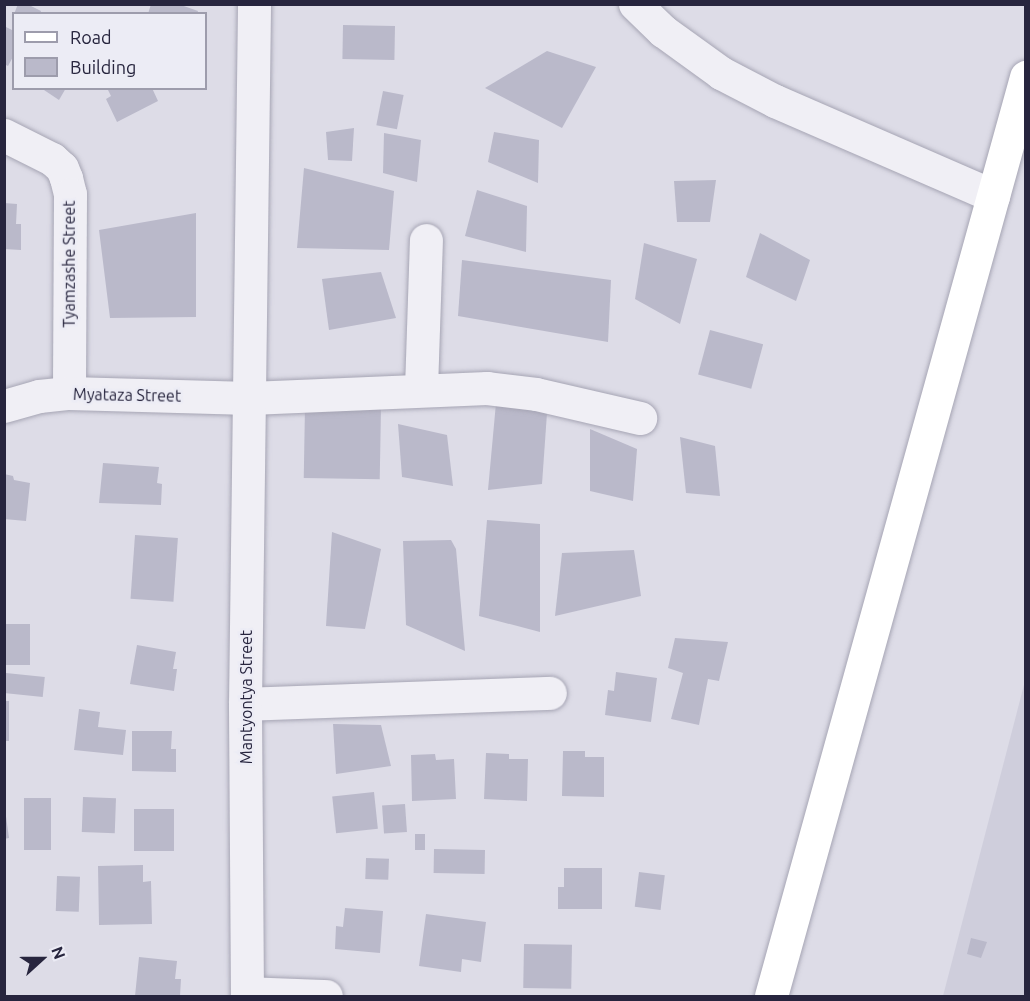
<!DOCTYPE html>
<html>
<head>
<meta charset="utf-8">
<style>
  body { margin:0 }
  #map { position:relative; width:1030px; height:1001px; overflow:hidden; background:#dddce7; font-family:Ubuntu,sans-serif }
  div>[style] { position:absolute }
  .built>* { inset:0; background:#cfcedc }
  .building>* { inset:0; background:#bab9ca; transform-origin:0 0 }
  .roads { filter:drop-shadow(0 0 2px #a6a5b4) drop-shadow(0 0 2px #a6a5b4) }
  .minor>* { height:33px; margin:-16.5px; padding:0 16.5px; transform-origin:16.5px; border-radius:16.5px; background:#f0eff5 }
  .major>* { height:33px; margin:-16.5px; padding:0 16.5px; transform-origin:16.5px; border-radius:16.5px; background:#fff }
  span { translate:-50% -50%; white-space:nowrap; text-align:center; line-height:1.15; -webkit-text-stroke:5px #ececf5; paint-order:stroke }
  .street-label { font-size:16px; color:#27253e }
  .frame { position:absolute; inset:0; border:6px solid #27253e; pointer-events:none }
  .legend { position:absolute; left:12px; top:12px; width:195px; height:78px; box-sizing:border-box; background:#ececf5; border:2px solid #9d9cac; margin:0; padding:8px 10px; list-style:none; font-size:18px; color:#27253e }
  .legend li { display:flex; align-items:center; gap:12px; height:30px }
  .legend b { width:30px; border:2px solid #9d9cac }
  .north { position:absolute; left:12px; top:929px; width:60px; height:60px; -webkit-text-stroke:4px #ececf5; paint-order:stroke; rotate:69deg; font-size:16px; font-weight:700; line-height:24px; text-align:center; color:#27253e }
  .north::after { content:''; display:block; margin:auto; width:21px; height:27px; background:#27253e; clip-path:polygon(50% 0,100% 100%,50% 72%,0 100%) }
</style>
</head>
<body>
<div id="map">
  <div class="built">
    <i style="clip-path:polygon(1025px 681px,1025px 996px,943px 996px)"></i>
  </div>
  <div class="building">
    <i style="clip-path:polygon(18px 4px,27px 4px,41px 11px,40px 14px,14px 14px)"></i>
    <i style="clip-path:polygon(151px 4px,178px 4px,198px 11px,197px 14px,148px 14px)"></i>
    <i style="left:343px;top:25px;width:52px;height:34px;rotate:1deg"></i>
    <i style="clip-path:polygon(4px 26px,14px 31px,14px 55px,8px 66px,4px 64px)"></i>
    <i style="clip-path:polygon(547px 51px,596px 67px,562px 128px,485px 88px)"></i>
    <i style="clip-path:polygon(41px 88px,66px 88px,59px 100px)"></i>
    <i style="clip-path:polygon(107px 88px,152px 88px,158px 101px,117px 122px,106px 99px,111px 96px)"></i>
    <i style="left:383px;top:91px;width:21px;height:35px;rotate:11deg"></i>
    <i style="clip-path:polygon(354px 128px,352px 161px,328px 160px,326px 132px)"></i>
    <i style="clip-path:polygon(494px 132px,539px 140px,538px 183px,488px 162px)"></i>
    <i style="clip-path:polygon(384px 133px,421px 140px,417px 182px,383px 173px)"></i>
    <i style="clip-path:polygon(304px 168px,394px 191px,389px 250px,297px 248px)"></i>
    <i style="clip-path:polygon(716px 180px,710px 222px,677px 222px,674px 181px)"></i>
    <i style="clip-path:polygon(477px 190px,527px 206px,526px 252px,465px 236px)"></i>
    <i style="clip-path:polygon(4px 203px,17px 204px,16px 224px,21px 224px,21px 250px,4px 249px)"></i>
    <i style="clip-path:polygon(196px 213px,196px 317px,110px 318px,99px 230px)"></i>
    <i style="clip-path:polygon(760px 233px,810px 260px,796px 301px,746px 277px)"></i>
    <i style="clip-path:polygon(644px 243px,697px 259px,680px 324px,635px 299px)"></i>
    <i style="clip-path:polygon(462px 260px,611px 280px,608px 342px,458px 316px)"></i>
    <i style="clip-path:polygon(381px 272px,396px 318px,329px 330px,322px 279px)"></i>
    <i style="left:710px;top:330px;width:55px;height:46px;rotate:15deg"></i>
    <i style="clip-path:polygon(496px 403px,547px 413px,542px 484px,488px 490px)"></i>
    <i style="left:305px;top:406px;width:76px;height:72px;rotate:1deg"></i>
    <i style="clip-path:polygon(398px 424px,447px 435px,453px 486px,402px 477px)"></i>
    <i style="clip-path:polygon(590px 429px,637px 449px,633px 501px,590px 491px)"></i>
    <i style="clip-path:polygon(680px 437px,715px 446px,720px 496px,686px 493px)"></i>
    <i style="clip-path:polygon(103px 463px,159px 467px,157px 483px,162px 484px,161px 505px,99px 503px)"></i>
    <i style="clip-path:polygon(4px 474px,13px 476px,14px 480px,30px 483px,26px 521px,4px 519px)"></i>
    <i style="clip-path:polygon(487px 520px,540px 524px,540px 632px,479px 616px)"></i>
    <i style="clip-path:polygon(332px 532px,381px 549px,365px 629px,326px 626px)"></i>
    <i style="left:135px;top:535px;width:43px;height:64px;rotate:4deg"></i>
    <i style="clip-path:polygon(451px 540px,456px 549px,465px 651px,406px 625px,403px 541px)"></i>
    <i style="clip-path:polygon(634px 550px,641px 596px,555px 616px,562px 553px)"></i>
    <i style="left:4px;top:624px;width:26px;height:41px"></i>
    <i style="clip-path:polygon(675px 638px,728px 642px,719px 681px,708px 679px,699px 725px,671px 719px,683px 673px,668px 668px)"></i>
    <i style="clip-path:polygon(137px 645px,176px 652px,173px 669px,177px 669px,174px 691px,130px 684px)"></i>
    <i style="clip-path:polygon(616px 672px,657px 678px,651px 722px,605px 715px,608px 690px,614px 691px)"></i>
    <i style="left:6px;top:673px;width:39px;height:20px;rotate:6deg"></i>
    <i style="left:4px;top:701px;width:5px;height:40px"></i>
    <i style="clip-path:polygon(79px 709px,100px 712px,98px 727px,126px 730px,123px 755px,74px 750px)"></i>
    <i style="clip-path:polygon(333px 724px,381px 725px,391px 766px,336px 774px)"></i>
    <i style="clip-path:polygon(132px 731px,172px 731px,171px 749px,176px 749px,176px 772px,132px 771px)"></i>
    <i style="clip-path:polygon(563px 751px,585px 751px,585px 757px,604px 757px,604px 797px,562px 796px)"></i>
    <i style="clip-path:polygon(486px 753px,509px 754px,509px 759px,528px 759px,527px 801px,484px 799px)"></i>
    <i style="clip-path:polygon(435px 754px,436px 760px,454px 759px,456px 799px,412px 801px,411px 755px)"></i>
    <i style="left:374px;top:792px;width:37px;height:42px;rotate:84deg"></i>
    <i style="left:83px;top:797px;width:33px;height:35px;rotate:2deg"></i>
    <i style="left:24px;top:798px;width:27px;height:52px"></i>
    <i style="clip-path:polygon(4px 802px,9px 838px,4px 839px)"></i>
    <i style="left:405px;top:804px;width:28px;height:23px;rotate:86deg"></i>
    <i style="left:134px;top:809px;width:40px;height:42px"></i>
    <i style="left:415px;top:834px;width:10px;height:16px"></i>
    <i style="left:434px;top:849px;width:51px;height:24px;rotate:1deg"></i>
    <i style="left:366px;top:858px;width:23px;height:21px;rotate:2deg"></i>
    <i style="clip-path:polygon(143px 865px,143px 882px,151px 881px,152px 924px,99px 925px,98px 866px)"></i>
    <i style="clip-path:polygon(564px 868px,602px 868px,602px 909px,558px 909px,558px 887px,564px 887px)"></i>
    <i style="left:639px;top:872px;width:26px;height:35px;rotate:7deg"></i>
    <i style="left:57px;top:876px;width:23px;height:35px;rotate:2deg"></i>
    <i style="clip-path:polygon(345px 908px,383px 911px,380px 953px,335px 949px,336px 926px,343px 927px)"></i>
    <i style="clip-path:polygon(426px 914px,486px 922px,481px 962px,462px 959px,461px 972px,419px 966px)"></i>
    <i style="clip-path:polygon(971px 938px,987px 942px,981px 958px,967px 954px)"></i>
    <i style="left:524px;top:944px;width:48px;height:44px;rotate:1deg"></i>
    <i style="clip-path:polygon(139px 957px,177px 961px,175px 979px,181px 979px,180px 996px,135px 996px)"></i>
  </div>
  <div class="roads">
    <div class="minor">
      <i style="left:635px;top:4px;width:39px;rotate:44deg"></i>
      <i style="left:663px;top:31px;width:72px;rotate:35.9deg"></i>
      <i style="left:721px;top:73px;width:61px;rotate:27.4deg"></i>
      <i style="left:775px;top:101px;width:238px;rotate:23.5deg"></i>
      <i style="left:4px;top:135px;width:54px;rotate:26.6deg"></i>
      <i style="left:52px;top:159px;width:13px;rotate:42deg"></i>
      <i style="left:62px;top:168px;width:11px;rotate:68deg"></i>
      <i style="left:66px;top:178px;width:16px;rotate:76deg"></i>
      <i style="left:70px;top:194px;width:199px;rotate:90.3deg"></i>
      <i style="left:421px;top:389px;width:149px;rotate:-88.1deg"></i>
      <i style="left:4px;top:406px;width:36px;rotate:-16deg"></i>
      <i style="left:39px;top:396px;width:30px;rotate:-6deg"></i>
      <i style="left:69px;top:393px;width:181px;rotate:1.6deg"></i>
      <i style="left:250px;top:398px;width:237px;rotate:-2.4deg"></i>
      <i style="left:487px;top:388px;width:49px;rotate:7deg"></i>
      <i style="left:536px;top:394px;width:107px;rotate:13deg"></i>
      <i style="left:245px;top:704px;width:305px;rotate:-2.1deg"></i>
      <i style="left:247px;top:993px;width:79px;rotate:2.2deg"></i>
      <i style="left:247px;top:996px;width:292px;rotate:-90.4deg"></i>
      <i style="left:245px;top:704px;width:700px;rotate:-89.26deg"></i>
    </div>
    <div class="major">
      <i style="left:771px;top:996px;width:954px;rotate:-74.49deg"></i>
    </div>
  </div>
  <div class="street-label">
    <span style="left:69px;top:264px;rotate:-90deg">Tyamzashe Street</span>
    <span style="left:127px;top:395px;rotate:1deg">Myataza Street</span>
    <span style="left:246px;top:697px;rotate:-90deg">Mantyontya Street</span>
  </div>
  <div class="frame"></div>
  <ul class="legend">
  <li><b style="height:8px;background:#fff"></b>Road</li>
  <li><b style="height:16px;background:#bab9ca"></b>Building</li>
  </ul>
  <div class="north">N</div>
</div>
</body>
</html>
